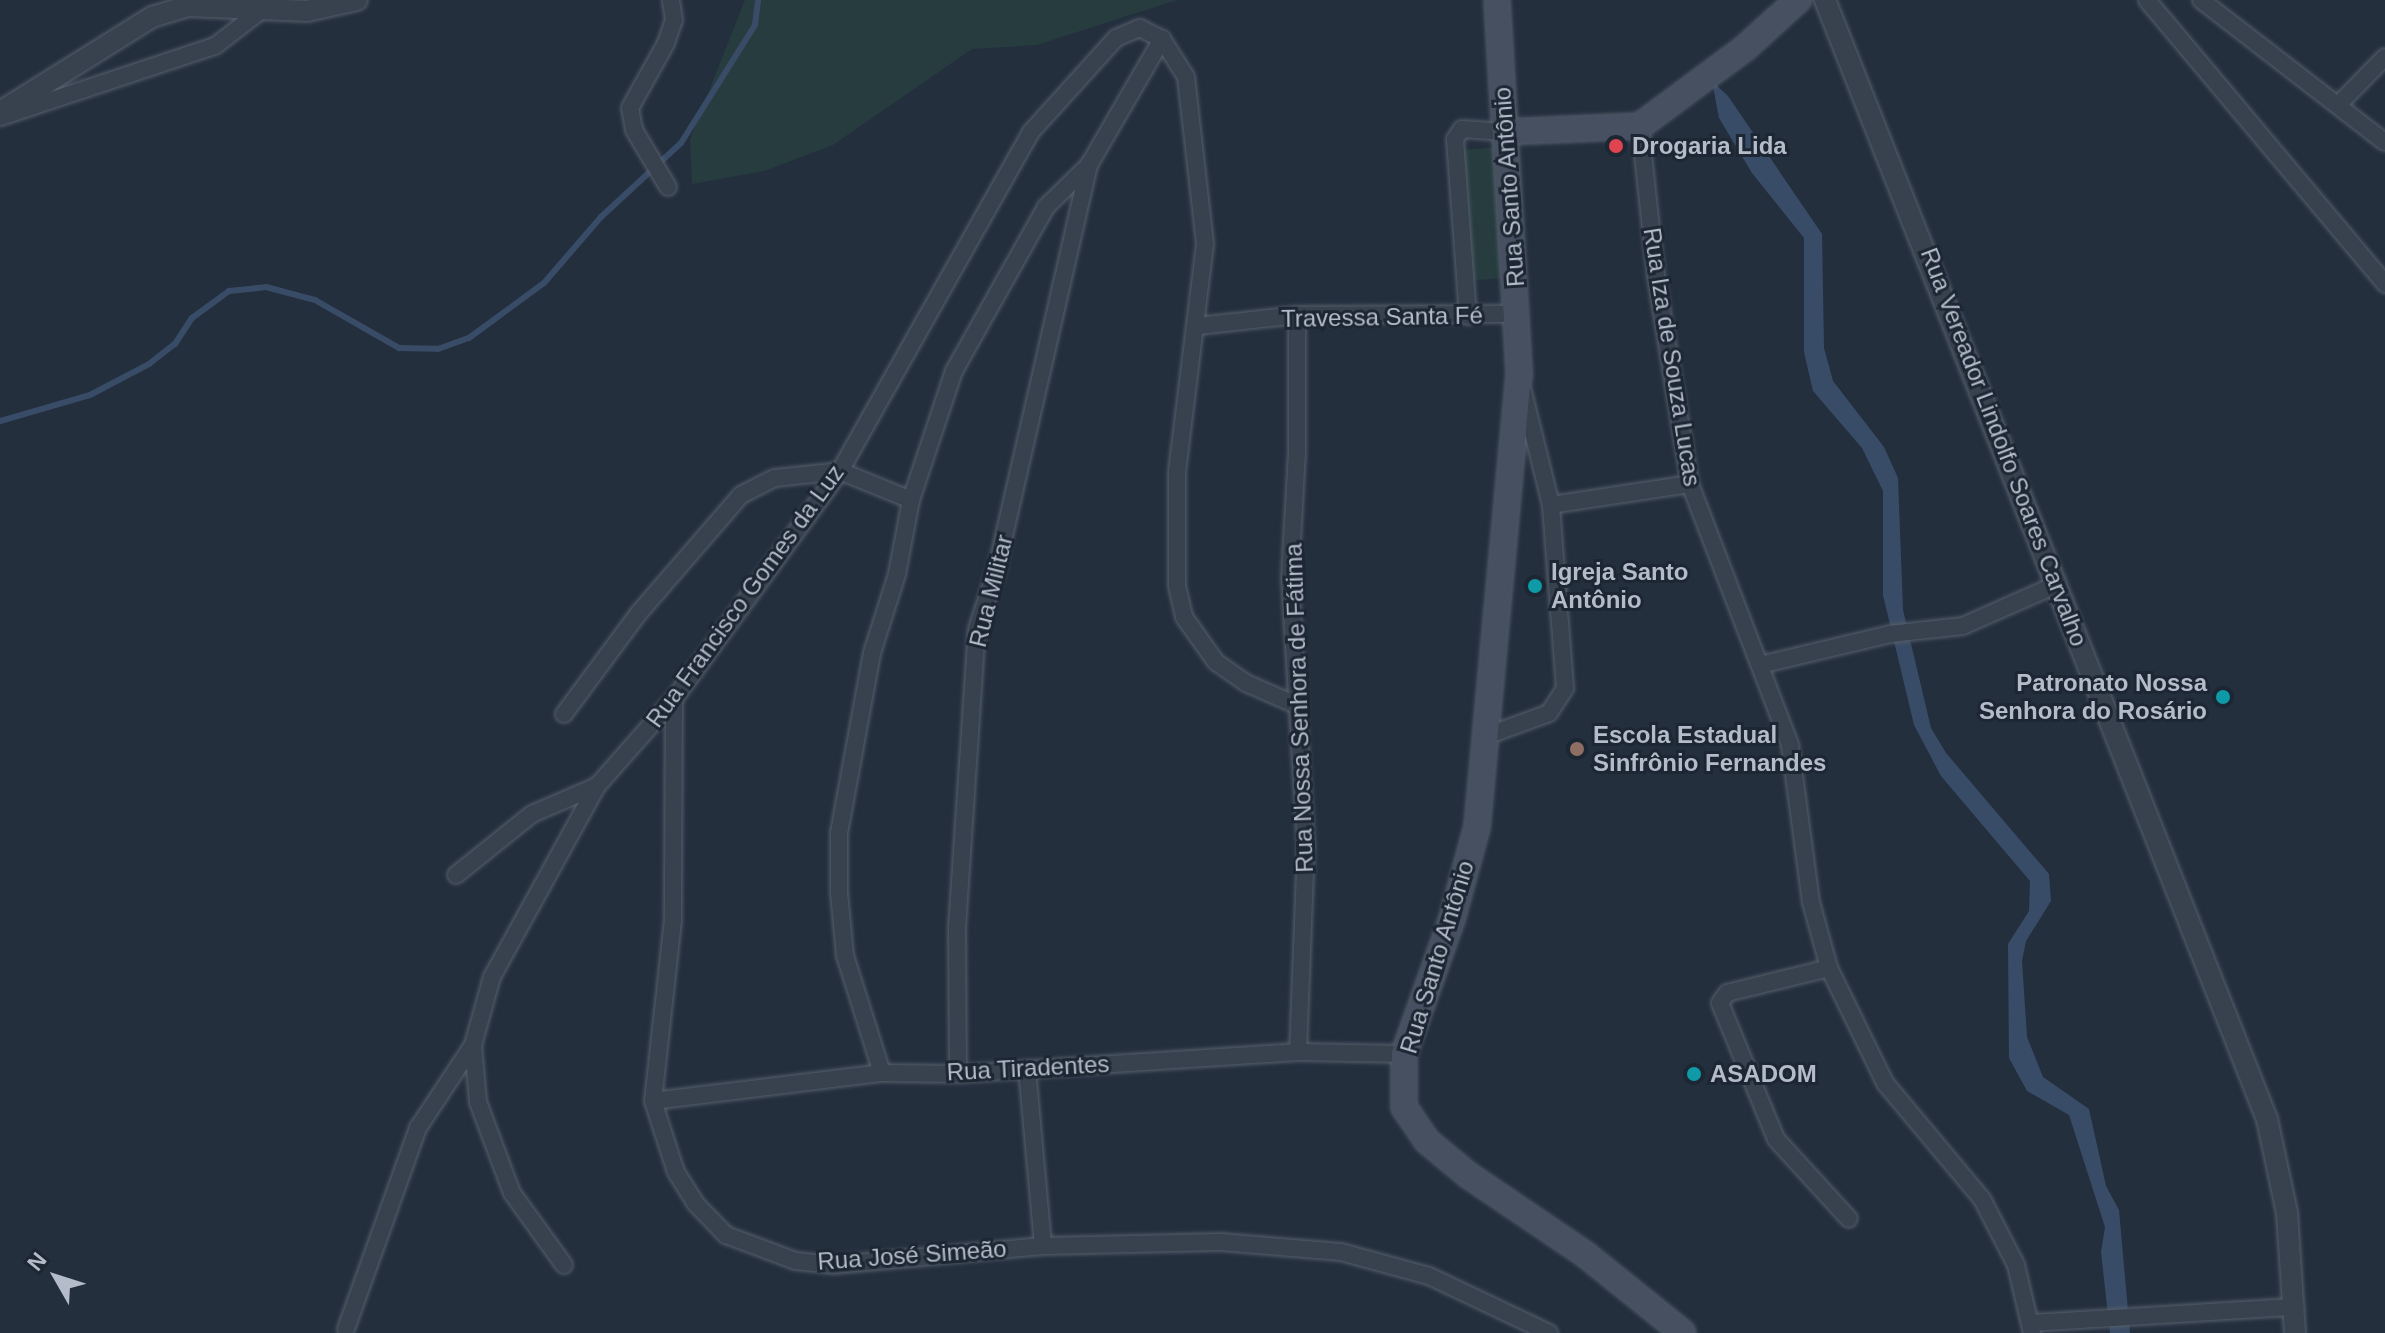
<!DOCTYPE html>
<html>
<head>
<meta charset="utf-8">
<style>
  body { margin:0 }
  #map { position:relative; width:2385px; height:1333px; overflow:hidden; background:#242f3e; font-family:Arial,sans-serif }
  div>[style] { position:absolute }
  .green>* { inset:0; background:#263c3f; transform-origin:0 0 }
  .water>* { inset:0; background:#394c67 }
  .stream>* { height:6px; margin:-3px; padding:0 3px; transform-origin:3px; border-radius:3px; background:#394c67 }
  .roads { filter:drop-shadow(0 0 2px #565f6c) drop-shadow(0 0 2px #565f6c) }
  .minor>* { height:16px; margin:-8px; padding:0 8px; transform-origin:8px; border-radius:8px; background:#38414e }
  .tertiary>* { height:20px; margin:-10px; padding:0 10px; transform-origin:10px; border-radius:10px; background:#38414e }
  .secondary>* { height:24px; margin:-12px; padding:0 12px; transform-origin:12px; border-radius:12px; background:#465061 }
  .dots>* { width:22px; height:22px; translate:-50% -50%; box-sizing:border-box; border:4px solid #1d2633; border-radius:50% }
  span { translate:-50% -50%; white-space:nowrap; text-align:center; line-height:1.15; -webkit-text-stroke:6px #1d2633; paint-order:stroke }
  .poi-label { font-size:24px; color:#b4bcc9; font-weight:700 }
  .left { translate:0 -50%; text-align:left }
  .right { translate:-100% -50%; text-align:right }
  .street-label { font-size:24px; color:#b4bcc9 }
  .north { position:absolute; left:16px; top:1237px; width:80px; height:80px; -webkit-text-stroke:6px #1d2633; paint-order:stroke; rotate:309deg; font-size:22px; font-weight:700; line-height:32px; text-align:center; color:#b4bcc9 }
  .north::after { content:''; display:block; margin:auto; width:28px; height:36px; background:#b4bcc9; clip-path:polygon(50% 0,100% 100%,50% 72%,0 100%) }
</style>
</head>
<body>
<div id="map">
  <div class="green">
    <i style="clip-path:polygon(745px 0,1177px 0,1037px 45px,972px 49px,833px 145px,764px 171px,692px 184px,690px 139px)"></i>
    <i style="left:1497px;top:147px;width:131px;height:38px;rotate:85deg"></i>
  </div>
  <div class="water">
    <i style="clip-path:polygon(1712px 81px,1728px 96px,1822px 234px,1824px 348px,1833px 381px,1884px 447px,1898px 478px,1903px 610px,1931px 728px,1946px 753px,2049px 874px,2051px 901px,2026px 941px,2022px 961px,2027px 1037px,2043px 1077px,2089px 1109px,2106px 1186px,2119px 1210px,2130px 1333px,2110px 1333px,2101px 1252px,2105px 1227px,2069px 1115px,2027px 1091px,2009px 1058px,2008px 944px,2029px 911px,2030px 881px,1941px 776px,1914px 725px,1883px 595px,1883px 491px,1862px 448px,1813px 391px,1804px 352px,1804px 238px,1752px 173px,1719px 118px)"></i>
  </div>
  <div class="stream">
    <i style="left:0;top:421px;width:94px;rotate:-16.1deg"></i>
    <i style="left:90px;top:395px;width:67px;rotate:-27.7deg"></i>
    <i style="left:149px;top:364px;width:33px;rotate:-38deg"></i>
    <i style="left:175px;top:344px;width:31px;rotate:-57deg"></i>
    <i style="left:192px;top:318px;width:46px;rotate:-36.1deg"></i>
    <i style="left:229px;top:291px;width:37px;rotate:-6deg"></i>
    <i style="left:266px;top:287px;width:51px;rotate:14.9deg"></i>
    <i style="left:315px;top:300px;width:97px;rotate:29.7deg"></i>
    <i style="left:399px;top:348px;width:39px;rotate:1deg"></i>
    <i style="left:438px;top:349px;width:33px;rotate:-20deg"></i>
    <i style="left:469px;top:338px;width:93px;rotate:-36.3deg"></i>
    <i style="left:544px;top:283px;width:87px;rotate:-49.2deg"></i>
    <i style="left:601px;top:217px;width:109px;rotate:-42.8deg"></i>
    <i style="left:681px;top:143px;width:139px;rotate:-57.9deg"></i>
    <i style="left:755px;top:25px;width:25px;rotate:-83deg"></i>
  </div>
  <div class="roads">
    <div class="minor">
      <i style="left:2147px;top:0;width:371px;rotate:50deg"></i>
      <i style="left:2201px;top:0;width:232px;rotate:37.7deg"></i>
      <i style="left:2340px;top:103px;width:64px;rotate:-45.6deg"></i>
      <i style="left:1px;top:117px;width:225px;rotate:-18.4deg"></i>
      <i style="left:215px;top:46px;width:61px;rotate:-37.6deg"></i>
      <i style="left:1640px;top:126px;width:151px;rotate:83.9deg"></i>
      <i style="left:1656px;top:276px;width:211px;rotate:80.7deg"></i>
      <i style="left:1690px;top:484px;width:280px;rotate:69deg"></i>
      <i style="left:1790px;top:745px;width:158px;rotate:82.4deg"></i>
      <i style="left:1811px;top:902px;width:68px;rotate:74.7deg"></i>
      <i style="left:1829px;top:968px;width:128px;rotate:64deg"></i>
      <i style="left:1885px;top:1083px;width:151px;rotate:50.1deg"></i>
      <i style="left:1982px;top:1199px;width:74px;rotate:62.7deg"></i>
      <i style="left:2016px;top:1265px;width:70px;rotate:76.8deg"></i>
      <i style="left:668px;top:187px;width:66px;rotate:-120.8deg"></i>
      <i style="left:634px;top:130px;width:22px;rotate:-100deg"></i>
      <i style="left:630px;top:108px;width:74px;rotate:-61deg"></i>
      <i style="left:666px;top:43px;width:24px;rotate:-71deg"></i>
      <i style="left:674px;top:20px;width:20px;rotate:-99deg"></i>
      <i style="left:1297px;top:315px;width:137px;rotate:90deg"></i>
      <i style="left:1297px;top:452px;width:126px;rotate:93.2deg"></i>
      <i style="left:1290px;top:578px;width:267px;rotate:86.6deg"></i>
      <i style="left:1306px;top:845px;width:207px;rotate:92.2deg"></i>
      <i style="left:1468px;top:316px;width:177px;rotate:-94.2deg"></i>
      <i style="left:1455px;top:139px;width:12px;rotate:-55deg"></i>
      <i style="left:1462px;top:129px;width:43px;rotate:4deg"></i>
      <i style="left:1198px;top:326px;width:100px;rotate:-6.3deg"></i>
      <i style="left:1297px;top:315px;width:221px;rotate:-0.3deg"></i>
      <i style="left:1551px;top:505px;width:141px;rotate:-8.6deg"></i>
      <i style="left:1760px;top:665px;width:134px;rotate:-13.4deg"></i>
      <i style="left:1890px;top:634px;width:73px;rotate:-6.3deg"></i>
      <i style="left:1963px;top:626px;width:104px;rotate:-23.9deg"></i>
      <i style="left:674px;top:699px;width:221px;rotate:90.3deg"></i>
      <i style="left:673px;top:920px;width:182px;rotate:96.3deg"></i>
      <i style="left:653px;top:1101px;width:75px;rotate:72.1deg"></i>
      <i style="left:676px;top:1172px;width:36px;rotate:58deg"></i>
      <i style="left:695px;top:1203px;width:45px;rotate:45.9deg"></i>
      <i style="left:726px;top:1235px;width:75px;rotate:20.4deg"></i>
      <i style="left:796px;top:1261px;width:38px;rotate:6deg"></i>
      <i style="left:834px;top:1265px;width:210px;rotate:-5.2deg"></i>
      <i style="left:1043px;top:1246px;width:178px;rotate:-1.3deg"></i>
      <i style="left:1221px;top:1242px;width:120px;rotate:4.8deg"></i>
      <i style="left:1341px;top:1252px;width:91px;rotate:15.3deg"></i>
      <i style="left:1429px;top:1276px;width:133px;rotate:25.4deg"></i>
      <i style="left:564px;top:714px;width:124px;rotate:-53.5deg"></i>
      <i style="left:638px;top:614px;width:157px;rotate:-49.1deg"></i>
      <i style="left:741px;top:495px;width:38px;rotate:-27deg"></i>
      <i style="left:775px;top:478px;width:65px;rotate:-6.1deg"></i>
      <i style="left:840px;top:471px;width:77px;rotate:22.2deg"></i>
      <i style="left:1489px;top:735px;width:64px;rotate:-20.1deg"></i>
      <i style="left:1549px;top:713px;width:30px;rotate:-57deg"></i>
      <i style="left:1565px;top:688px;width:184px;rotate:-94.4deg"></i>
      <i style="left:1551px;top:505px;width:116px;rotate:-103.9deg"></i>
      <i style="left:456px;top:875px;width:97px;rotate:-38.8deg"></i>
      <i style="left:532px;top:814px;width:71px;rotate:-23.3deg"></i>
      <i style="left:1829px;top:968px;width:105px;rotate:166.2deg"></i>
      <i style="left:1727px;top:993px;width:12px;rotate:125deg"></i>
      <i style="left:1720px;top:1003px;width:147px;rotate:67.6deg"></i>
      <i style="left:1776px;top:1139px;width:108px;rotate:47.6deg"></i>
      <i style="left:1027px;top:1069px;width:178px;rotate:84.8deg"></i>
      <i style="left:882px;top:1073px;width:123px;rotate:-107.5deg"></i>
      <i style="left:845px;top:956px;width:63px;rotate:-95.4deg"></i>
      <i style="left:839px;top:893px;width:60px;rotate:-90deg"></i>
      <i style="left:839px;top:833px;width:183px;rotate:-79.6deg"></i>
      <i style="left:872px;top:653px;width:83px;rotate:-72.4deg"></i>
      <i style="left:897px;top:574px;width:75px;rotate:-79.3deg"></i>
      <i style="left:911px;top:500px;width:136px;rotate:-71.6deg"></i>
      <i style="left:954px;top:371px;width:188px;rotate:-60.7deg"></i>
      <i style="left:1046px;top:207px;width:59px;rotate:-44.3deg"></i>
      <i style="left:958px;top:1074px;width:146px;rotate:-90.4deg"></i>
      <i style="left:957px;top:928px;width:300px;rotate:-86.2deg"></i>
      <i style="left:977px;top:629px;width:61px;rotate:-71.9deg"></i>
      <i style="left:996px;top:571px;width:417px;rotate:-77.1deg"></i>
      <i style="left:1089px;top:165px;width:146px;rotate:-59.9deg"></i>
      <i style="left:1162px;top:39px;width:45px;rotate:57.7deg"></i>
      <i style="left:1186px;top:77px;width:168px;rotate:83.5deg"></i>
      <i style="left:1205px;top:244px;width:231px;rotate:97deg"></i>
      <i style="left:1177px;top:473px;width:113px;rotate:90deg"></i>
      <i style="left:1177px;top:586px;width:32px;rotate:77deg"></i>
      <i style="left:1184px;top:617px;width:55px;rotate:54.6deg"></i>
      <i style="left:1216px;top:662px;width:37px;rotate:35deg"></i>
      <i style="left:1246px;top:683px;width:52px;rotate:23.6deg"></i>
      <i style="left:653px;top:1101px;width:231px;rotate:-7deg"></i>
      <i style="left:882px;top:1073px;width:76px;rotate:0.8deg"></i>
      <i style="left:958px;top:1074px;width:341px;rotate:-3.7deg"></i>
      <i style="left:1298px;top:1052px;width:106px;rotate:1.1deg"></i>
      <i style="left:564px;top:1265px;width:89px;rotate:-125.8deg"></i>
      <i style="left:512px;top:1193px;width:97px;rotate:-110.5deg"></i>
      <i style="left:478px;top:1102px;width:57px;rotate:-95deg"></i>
      <i style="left:473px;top:1045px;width:71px;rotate:-74.4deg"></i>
      <i style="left:492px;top:977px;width:218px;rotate:-61.2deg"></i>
      <i style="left:597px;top:786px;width:116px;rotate:-48.5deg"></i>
      <i style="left:674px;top:699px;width:282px;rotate:-53.9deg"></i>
      <i style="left:840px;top:471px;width:389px;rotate:-60.6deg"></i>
      <i style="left:1031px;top:132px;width:127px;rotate:-47.9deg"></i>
      <i style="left:1116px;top:38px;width:26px;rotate:-23deg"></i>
      <i style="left:1140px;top:28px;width:25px;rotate:27deg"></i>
      <i style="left:2031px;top:1323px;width:265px;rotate:-3.5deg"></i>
      <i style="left:346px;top:1329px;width:214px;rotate:-70.3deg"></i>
      <i style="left:418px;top:1128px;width:100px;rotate:-56.5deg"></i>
    </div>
    <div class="tertiary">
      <i style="left:1825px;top:0;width:1203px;rotate:68.45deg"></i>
      <i style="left:2267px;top:1119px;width:96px;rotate:78deg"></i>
      <i style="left:2287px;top:1213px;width:120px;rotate:86.2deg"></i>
      <i style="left:0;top:112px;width:179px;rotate:-32deg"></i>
      <i style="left:152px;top:17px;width:37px;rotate:-17deg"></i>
      <i style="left:187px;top:6px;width:120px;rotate:2.4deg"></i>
      <i style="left:307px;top:11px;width:51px;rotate:-12.4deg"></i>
    </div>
    <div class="secondary">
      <i style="left:1497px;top:0;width:376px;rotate:86.6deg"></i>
      <i style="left:1519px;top:375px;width:454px;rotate:95.3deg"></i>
      <i style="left:1477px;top:827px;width:95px;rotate:105.2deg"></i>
      <i style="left:1452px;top:919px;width:143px;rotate:109.6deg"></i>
      <i style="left:1404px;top:1054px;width:53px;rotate:90deg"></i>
      <i style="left:1404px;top:1107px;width:41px;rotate:55.9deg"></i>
      <i style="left:1427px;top:1141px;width:53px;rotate:39.7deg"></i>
      <i style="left:1468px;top:1175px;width:143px;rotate:34.1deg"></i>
      <i style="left:1586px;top:1255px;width:124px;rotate:38.8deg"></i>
      <i style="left:1505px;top:132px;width:135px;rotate:-2.5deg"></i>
      <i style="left:1640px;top:126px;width:131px;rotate:-36.6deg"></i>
      <i style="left:1745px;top:48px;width:72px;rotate:-42.2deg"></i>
    </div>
  </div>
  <div class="dots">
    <i style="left:1616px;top:146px;background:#e0444e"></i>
    <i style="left:1535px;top:586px;background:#0f9aa8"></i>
    <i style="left:2223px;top:697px;background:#0f9aa8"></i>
    <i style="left:1577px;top:749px;background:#8d6e63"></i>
    <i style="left:1694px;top:1074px;background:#0f9aa8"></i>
  </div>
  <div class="poi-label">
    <span class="left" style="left:1632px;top:146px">Drogaria Lida</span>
    <span class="left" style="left:1551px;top:586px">Igreja Santo<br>Antônio</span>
    <span class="right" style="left:2207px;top:697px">Patronato Nossa<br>Senhora do Rosário</span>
    <span class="left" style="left:1593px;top:749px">Escola Estadual<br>Sinfrônio Fernandes</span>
    <span class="left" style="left:1710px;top:1074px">ASADOM</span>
  </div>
  <div class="street-label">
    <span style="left:1509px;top:187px;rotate:-94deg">Rua Santo Antônio</span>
    <span style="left:1382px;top:317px;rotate:-1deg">Travessa Santa Fé</span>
    <span style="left:1672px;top:357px;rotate:81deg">Rua Iza de Souza Lucas</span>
    <span style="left:2004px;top:447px;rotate:69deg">Rua Vereador Lindolfo Soares Carvalho</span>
    <span style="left:991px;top:591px;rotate:-76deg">Rua Militar</span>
    <span style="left:745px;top:596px;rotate:-54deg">Rua Francisco Gomes da Luz</span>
    <span style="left:1299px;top:708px;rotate:-92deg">Rua Nossa Senhora de Fátima</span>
    <span style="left:1437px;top:957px;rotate:-73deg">Rua Santo Antônio</span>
    <span style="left:1028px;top:1068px;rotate:-3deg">Rua Tiradentes</span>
    <span style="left:912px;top:1255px;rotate:-4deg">Rua José Simeão</span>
  </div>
  <div class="north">N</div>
</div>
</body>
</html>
